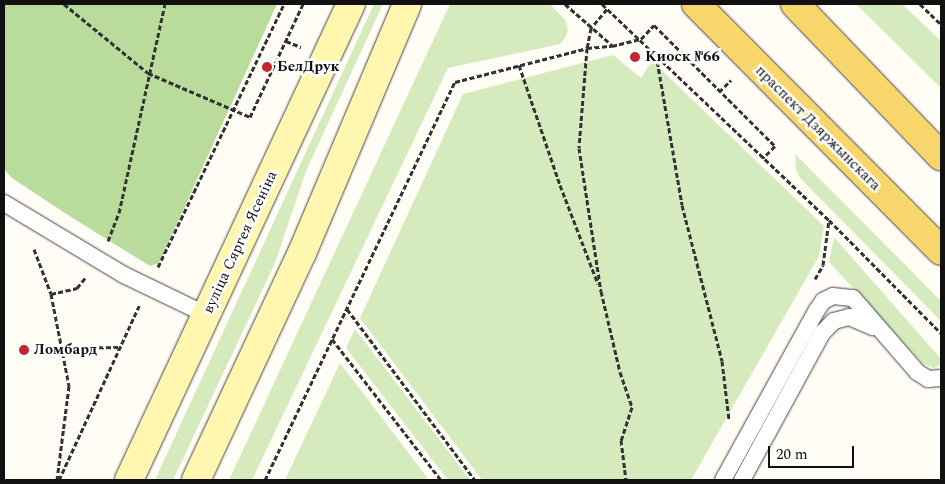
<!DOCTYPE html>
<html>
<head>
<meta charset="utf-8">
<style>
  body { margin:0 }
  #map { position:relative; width:945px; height:484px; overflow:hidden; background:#fffdf5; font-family:Spectral,serif }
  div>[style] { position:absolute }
  .green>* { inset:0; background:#d5ebbd }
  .forest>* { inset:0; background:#b9dc9c }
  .path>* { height:3px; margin-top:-1.5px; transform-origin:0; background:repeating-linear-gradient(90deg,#333 0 5px,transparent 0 7.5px) }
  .roads { filter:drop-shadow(0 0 1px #444) drop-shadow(0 0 1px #444) }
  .service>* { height:16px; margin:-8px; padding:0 8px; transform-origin:8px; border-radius:8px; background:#fff }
  .secondary>* { height:28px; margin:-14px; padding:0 14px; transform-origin:14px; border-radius:14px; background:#fff6b0 }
  .primary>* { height:28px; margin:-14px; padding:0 14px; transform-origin:14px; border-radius:14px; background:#f9d66b }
  .dots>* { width:14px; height:14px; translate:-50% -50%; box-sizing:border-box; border:2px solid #fff; border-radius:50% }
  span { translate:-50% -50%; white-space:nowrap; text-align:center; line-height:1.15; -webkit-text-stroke:5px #fff; paint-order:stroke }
  .poi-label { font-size:15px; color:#111; font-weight:700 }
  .left { translate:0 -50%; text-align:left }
  .street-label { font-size:15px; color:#111 }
  .frame { position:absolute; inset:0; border:5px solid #111; pointer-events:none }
  .scale { position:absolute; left:768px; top:446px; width:86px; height:22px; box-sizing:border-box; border:2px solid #111; border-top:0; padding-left:6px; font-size:15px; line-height:18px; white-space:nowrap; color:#111; -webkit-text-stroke:4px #fff; paint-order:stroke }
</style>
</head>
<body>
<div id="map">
  <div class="green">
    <i style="clip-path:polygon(374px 4px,383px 4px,306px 171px,275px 263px,173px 480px,155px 480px)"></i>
    <i style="clip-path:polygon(450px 4px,550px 4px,566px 21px,568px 30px,565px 38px,560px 44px,448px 68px,252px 480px,229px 480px)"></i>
    <i style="clip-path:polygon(856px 4px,902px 4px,941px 41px,941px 88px)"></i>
    <i style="clip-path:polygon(613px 55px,641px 78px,652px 61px,824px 226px,819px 256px,691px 480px,482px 480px,360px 318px,463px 94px)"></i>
    <i style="clip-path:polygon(795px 154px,941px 301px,941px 321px,800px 178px,796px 170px)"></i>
    <i style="clip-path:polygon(834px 237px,941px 359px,941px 364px,934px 368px,922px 363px,829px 262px)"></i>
    <i style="clip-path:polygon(355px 329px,470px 480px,448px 480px,346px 348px)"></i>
    <i style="clip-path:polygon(340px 363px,429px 480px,285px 480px)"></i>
  </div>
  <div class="forest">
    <i style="clip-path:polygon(4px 4px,277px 4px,159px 263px,150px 266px,71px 217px,12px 178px,4px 169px)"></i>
  </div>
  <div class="path">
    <i style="left:64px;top:4px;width:109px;rotate:39.4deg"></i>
    <i style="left:148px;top:73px;width:111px;rotate:23.3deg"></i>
    <i style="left:250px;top:117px;width:125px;rotate:-64.9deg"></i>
    <i style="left:565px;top:4px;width:62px;rotate:41.1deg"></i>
    <i style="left:602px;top:4px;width:313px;rotate:43.6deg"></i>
    <i style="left:829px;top:220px;width:159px;rotate:45.3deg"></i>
    <i style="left:920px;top:4px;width:29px;rotate:44deg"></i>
    <i style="left:607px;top:9px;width:25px;rotate:130deg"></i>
    <i style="left:591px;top:28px;width:20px;rotate:101deg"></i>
    <i style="left:587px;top:48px;width:100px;rotate:94.6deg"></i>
    <i style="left:579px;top:148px;width:145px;rotate:81.3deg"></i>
    <i style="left:601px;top:291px;width:83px;rotate:76.8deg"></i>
    <i style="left:620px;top:372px;width:37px;rotate:71deg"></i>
    <i style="left:632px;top:407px;width:35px;rotate:108deg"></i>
    <i style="left:621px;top:440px;width:40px;rotate:82.9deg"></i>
    <i style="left:286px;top:41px;width:16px;rotate:22deg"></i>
    <i style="left:656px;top:54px;width:153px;rotate:80.2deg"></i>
    <i style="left:682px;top:205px;width:161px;rotate:75.6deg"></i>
    <i style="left:722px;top:361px;width:59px;rotate:83.2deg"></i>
    <i style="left:519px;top:65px;width:127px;rotate:71.1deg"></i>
    <i style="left:560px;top:185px;width:106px;rotate:69deg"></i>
    <i style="left:719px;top:92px;width:17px;rotate:-45deg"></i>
    <i style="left:108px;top:241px;width:30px;rotate:-69deg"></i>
    <i style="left:119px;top:213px;width:214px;rotate:-77.6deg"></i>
    <i style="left:34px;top:249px;width:48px;rotate:69.3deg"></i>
    <i style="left:51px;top:294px;width:94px;rotate:78.9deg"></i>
    <i style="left:69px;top:386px;width:95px;rotate:97.3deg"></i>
    <i style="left:158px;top:267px;width:292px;rotate:-64.4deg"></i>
    <i style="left:815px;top:279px;width:16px;rotate:-60deg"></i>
    <i style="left:823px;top:265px;width:45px;rotate:-82.4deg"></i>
    <i style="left:51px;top:294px;width:27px;rotate:-13deg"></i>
    <i style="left:77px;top:288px;width:13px;rotate:-51deg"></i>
    <i style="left:347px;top:309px;width:214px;rotate:53.2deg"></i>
    <i style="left:332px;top:339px;width:178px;rotate:52.3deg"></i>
    <i style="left:61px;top:348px;width:59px;rotate:-1deg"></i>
    <i style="left:59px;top:480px;width:192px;rotate:-65.3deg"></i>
    <i style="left:265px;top:480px;width:441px;rotate:-64.5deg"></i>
    <i style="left:455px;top:82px;width:136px;rotate:-14.4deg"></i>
    <i style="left:587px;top:48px;width:25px;rotate:-5deg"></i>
    <i style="left:612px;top:46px;width:30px;rotate:-14deg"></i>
    <i style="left:641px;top:39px;width:19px;rotate:-47deg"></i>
    <i style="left:654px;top:25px;width:171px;rotate:45deg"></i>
    <i style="left:775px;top:146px;width:17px;rotate:135deg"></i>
  </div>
  <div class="roads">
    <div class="service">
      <i style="left:4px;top:203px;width:138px;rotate:31deg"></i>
      <i style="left:122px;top:274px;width:94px;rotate:25.8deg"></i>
      <i style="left:723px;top:480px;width:194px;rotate:-61.1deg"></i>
      <i style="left:817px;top:310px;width:11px;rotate:-56deg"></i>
      <i style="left:823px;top:301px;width:11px;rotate:-27deg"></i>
      <i style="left:833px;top:296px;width:20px;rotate:6deg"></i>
      <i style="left:853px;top:298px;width:98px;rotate:49.1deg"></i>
      <i style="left:917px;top:372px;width:13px;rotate:32deg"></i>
      <i style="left:928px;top:379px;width:13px;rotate:-4deg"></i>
      <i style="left:742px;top:480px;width:167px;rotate:-61.4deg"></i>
      <i style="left:822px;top:333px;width:17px;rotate:-45deg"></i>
      <i style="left:834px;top:321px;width:16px;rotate:-15deg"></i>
      <i style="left:849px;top:317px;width:26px;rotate:23deg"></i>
    </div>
    <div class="secondary">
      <i style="left:129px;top:480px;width:525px;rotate:-65deg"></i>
      <i style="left:196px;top:480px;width:251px;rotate:-65deg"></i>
      <i style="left:302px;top:253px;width:270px;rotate:-67.1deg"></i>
    </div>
    <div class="primary">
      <i style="left:696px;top:4px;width:348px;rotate:45.2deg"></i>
      <i style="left:795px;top:4px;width:211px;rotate:46.2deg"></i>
    </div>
  </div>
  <div class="dots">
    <i style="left:635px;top:57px;background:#c4262e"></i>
    <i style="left:267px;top:67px;background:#c4262e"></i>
    <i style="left:24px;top:350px;background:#c4262e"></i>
  </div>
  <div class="poi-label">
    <span class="left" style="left:645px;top:57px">Киоск №66</span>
    <span class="left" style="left:277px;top:67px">БелДрук</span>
    <span class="left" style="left:34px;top:350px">Ломбард</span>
  </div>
  <div class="street-label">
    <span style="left:818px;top:128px;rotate:45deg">праспект Дзяржынскага</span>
    <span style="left:240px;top:242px;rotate:-65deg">вуліца Сяргея Ясеніна</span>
  </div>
  <div class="frame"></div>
  <div class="scale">20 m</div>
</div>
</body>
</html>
